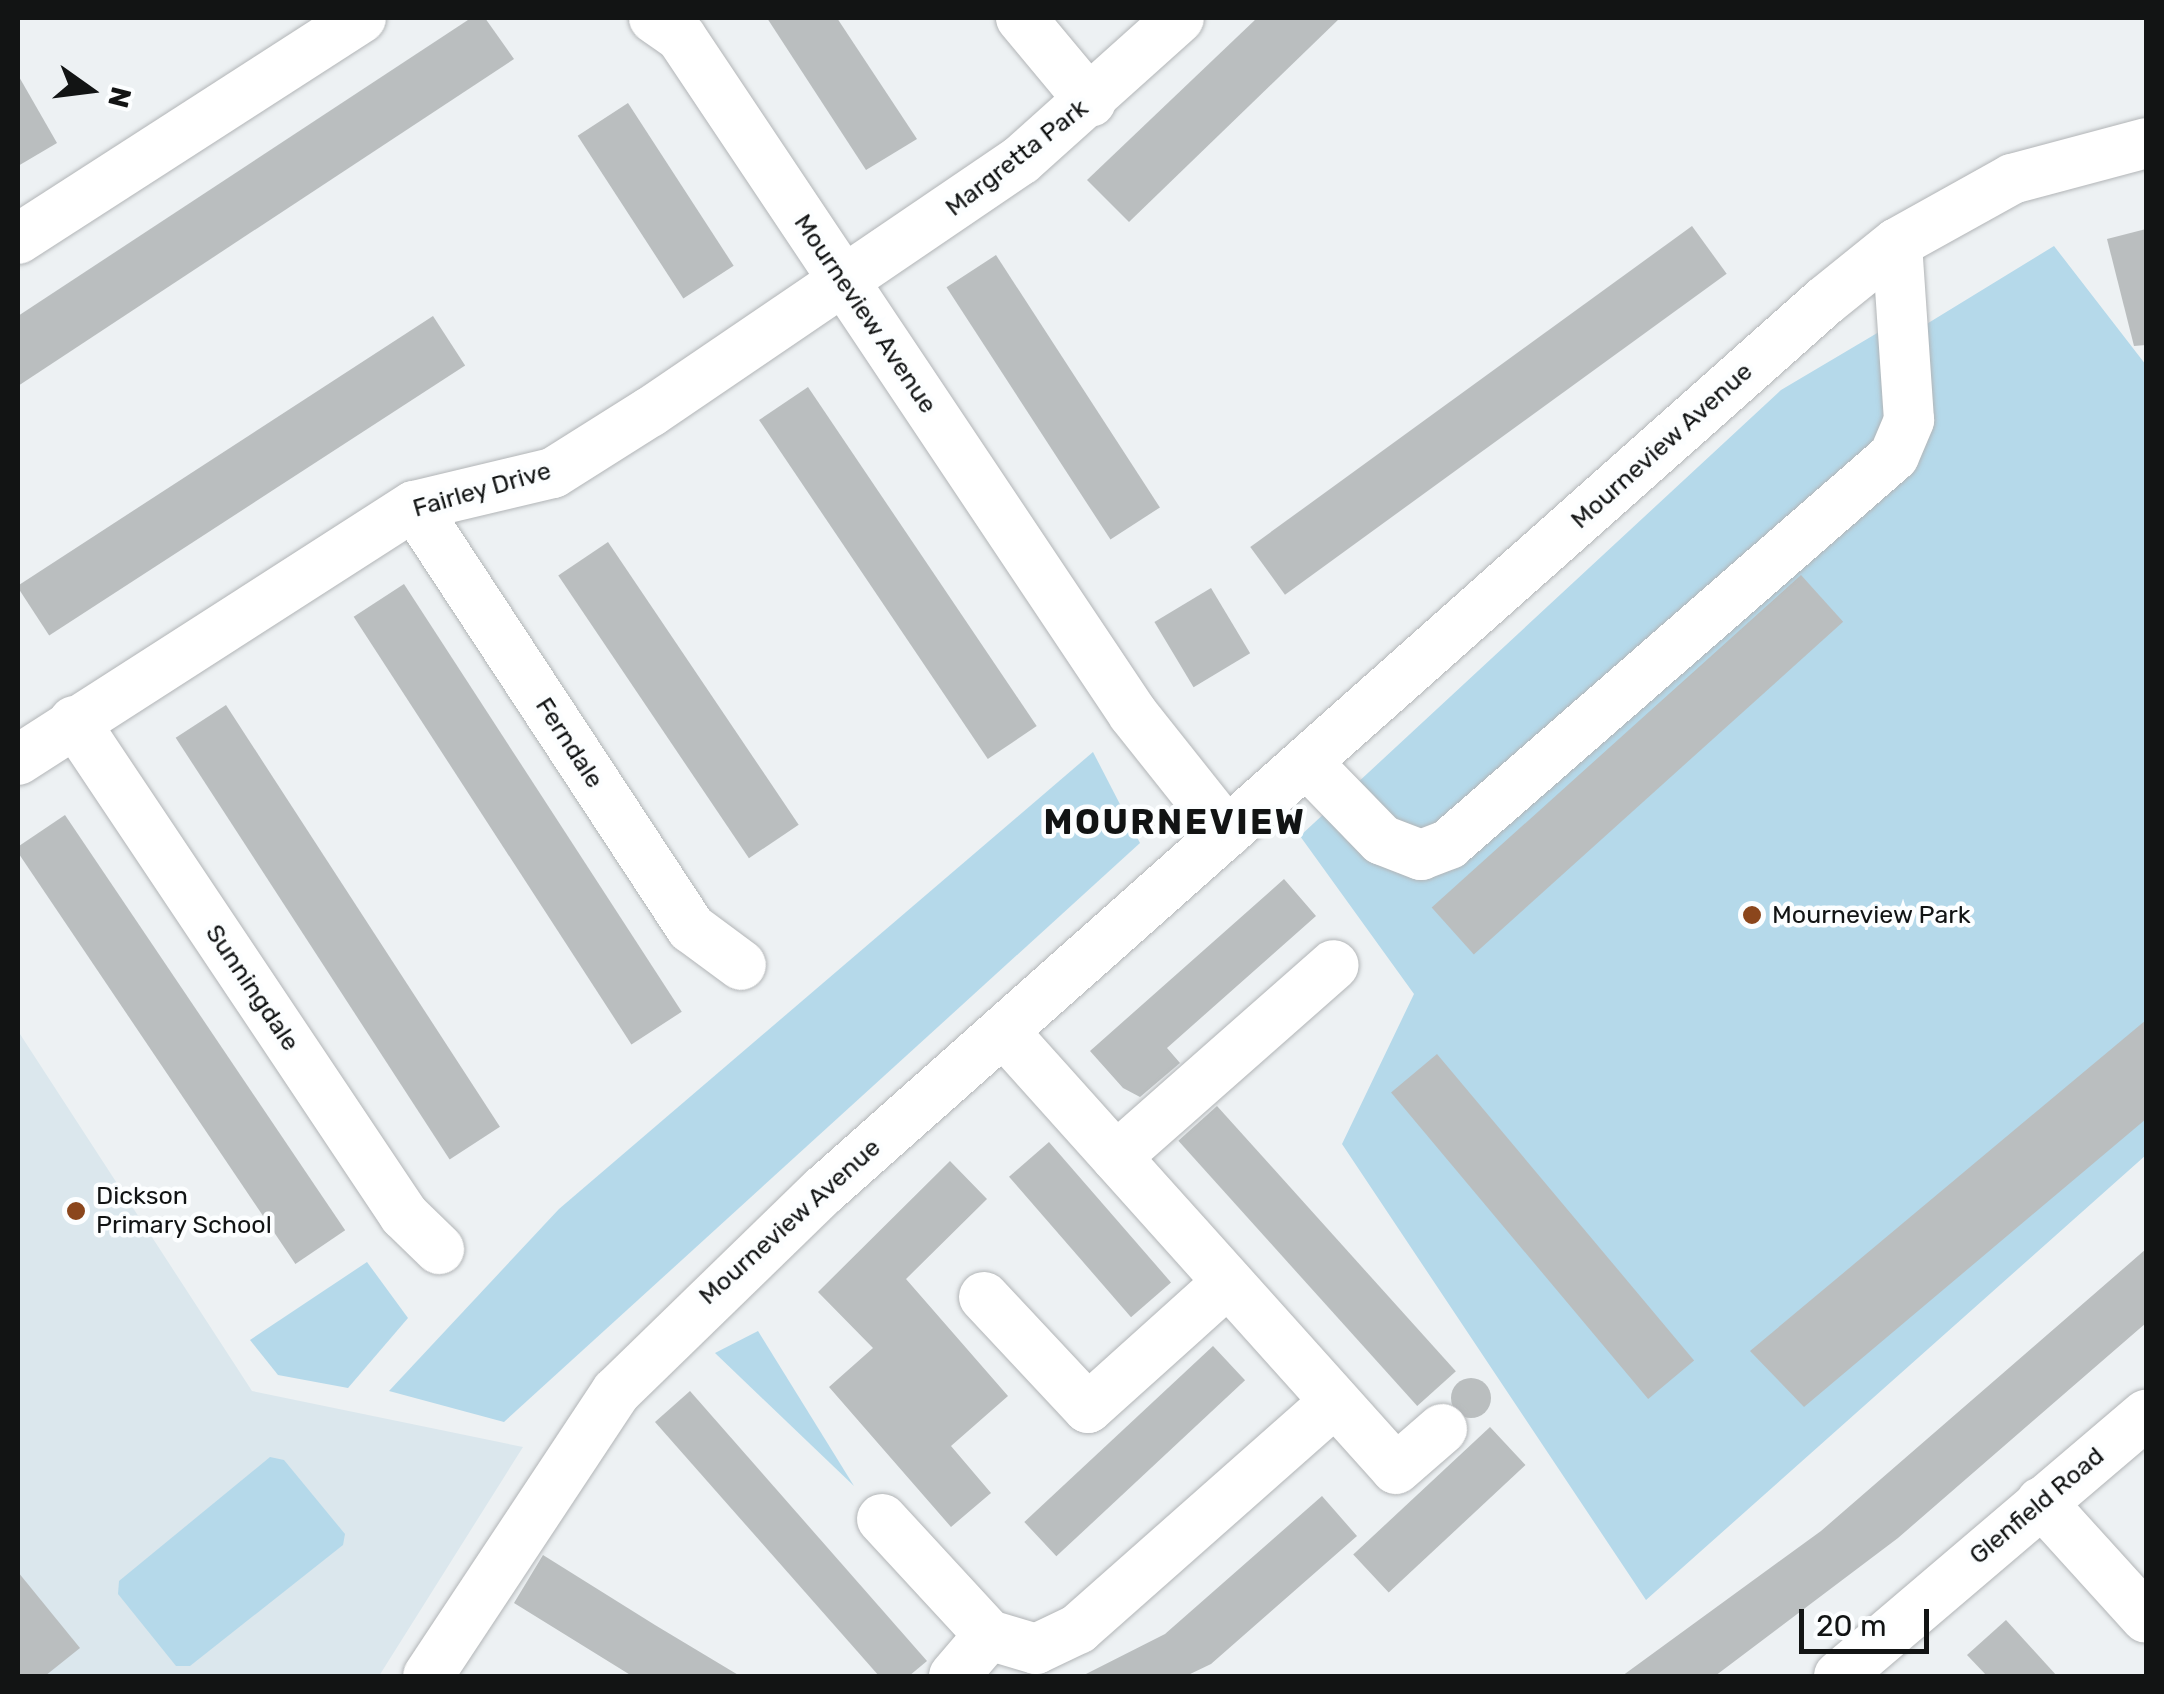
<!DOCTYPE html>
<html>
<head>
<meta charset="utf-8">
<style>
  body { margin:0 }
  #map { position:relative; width:2164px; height:1694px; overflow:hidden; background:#edf1f3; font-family:Rubik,sans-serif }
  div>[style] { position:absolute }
  .built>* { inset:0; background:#dbe7ed }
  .green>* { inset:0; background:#b5d9ea }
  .building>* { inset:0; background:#babebf; transform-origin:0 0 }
  .round { border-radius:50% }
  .roads { filter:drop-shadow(0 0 2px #b2b5b7) drop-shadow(0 0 2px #b2b5b7) }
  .minor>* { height:50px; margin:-25px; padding:0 25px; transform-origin:25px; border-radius:25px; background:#fff }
  .dots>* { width:28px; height:28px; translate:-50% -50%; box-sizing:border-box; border:5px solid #fcfeff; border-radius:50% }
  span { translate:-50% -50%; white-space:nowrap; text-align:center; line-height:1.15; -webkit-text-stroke:9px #fcfeff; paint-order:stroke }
  .street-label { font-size:25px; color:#121414 }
  .poi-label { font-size:25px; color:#121414 }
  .left { translate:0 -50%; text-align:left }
  .district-label { font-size:35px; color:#121414; font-weight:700; letter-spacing:2.5px }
  .frame { position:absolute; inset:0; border:20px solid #121414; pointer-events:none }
  .north { position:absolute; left:40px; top:40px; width:100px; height:100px; -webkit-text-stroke:8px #fcfeff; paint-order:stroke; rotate:104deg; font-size:28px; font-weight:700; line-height:40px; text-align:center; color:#121414 }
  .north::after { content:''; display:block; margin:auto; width:35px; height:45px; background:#121414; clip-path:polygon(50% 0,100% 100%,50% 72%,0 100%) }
  .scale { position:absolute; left:1799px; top:1609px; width:130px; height:45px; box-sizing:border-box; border:5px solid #121414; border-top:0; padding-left:12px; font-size:30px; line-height:35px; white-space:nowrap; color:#121414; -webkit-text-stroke:8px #fcfeff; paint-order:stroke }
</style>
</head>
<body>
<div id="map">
  <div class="built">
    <i style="clip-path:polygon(18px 1031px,252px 1391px,523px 1447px,379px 1676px,18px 1676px)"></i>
  </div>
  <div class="green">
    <i style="clip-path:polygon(2054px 246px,2146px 365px,2146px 1155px,1646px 1600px,1342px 1144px,1414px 994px,1300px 836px,1781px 390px,1884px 329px,1925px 325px)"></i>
    <i style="clip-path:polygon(1093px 752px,1140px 843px,504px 1422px,389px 1391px,559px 1209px)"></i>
    <i style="clip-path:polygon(367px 1262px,408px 1318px,348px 1388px,278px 1375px,250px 1340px)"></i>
    <i style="clip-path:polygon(758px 1331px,854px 1486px,715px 1353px)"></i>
    <i style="clip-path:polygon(270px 1457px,284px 1460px,345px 1534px,343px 1545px,190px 1666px,176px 1666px,118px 1594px,119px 1581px)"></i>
  </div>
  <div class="building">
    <i style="clip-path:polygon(471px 18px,485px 18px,514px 59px,18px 386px,18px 316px)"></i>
    <i style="clip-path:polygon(767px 18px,837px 18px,917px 139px,866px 170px)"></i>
    <i style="clip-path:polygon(1257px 18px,1340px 18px,1129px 222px,1087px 180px)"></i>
    <i style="clip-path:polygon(18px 75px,57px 143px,18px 166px)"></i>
    <i style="left:628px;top:103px;width:194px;height:60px;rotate:57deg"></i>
    <i style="left:1692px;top:226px;width:59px;height:546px;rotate:54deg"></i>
    <i style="clip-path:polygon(2146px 229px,2146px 345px,2134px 346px,2107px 239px)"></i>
    <i style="left:996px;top:255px;width:301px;height:59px;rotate:57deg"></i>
    <i style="left:433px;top:316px;width:59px;height:496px;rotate:57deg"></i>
    <i style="left:808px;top:387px;width:409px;height:59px;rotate:56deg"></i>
    <i style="left:608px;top:542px;width:341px;height:60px;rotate:56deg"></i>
    <i style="left:1801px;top:575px;width:63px;height:497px;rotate:48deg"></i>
    <i style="left:404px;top:584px;width:510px;height:60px;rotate:57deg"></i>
    <i style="left:1211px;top:588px;width:76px;height:66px;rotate:59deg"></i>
    <i style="left:226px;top:705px;width:503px;height:60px;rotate:57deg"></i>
    <i style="left:65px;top:815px;width:501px;height:60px;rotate:56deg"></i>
    <i style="clip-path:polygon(1284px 879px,1316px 916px,1167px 1048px,1180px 1063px,1140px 1097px,1123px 1088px,1090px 1051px)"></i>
    <i style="clip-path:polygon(2146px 1020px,2146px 1119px,1804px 1407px,1750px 1351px)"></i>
    <i style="left:1437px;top:1054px;width:400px;height:60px;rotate:50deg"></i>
    <i style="left:1217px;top:1106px;width:357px;height:52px;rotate:48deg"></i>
    <i style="left:1049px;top:1142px;width:186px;height:53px;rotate:49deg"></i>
    <i style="clip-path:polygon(950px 1161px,987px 1199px,906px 1279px,1008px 1396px,951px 1446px,991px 1493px,951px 1527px,829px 1387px,873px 1348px,818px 1292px)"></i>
    <i style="clip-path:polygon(2146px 1249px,2146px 1323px,1898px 1538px,1715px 1676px,1622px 1676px,1821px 1531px)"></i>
    <i style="left:1213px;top:1346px;width:47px;height:258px;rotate:47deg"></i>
    <i class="round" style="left:1451px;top:1378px;width:40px;height:40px"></i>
    <i style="clip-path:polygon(690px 1391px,927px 1661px,909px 1676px,879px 1676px,655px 1422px)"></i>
    <i style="left:1490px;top:1427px;width:52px;height:187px;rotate:47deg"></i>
    <i style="clip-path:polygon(1322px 1496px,1357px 1536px,1211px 1664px,1186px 1676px,1082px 1676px,1165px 1634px)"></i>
    <i style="clip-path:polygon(543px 1555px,655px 1625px,740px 1676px,632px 1676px,514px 1603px)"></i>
    <i style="clip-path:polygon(18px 1572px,80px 1648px,45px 1676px,18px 1676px)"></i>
    <i style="clip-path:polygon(2006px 1620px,2057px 1676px,1987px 1676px,1967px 1655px)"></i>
  </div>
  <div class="roads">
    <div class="minor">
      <i style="left:654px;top:18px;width:33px;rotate:35deg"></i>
      <i style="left:681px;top:37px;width:814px;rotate:56.27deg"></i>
      <i style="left:1133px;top:714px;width:151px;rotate:51.5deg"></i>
      <i style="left:1021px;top:18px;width:109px;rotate:50.2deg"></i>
      <i style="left:18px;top:239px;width:408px;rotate:-32.8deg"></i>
      <i style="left:414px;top:506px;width:505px;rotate:56.72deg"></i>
      <i style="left:691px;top:928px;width:62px;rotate:36.5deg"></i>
      <i style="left:74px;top:721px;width:594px;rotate:56.26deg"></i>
      <i style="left:404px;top:1215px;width:49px;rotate:44.2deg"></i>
      <i style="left:18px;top:760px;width:470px;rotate:-32.7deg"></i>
      <i style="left:414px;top:506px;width:143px;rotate:-13.4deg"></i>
      <i style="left:553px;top:473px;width:115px;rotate:-32.2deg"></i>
      <i style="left:650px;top:412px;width:448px;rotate:-34.2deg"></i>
      <i style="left:1021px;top:160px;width:212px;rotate:-41.9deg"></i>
      <i style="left:1307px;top:763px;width:107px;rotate:45.8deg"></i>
      <i style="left:1382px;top:840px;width:42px;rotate:21deg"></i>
      <i style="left:1421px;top:855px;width:30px;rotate:-21deg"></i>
      <i style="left:1449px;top:844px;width:590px;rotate:-41.09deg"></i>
      <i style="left:1894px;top:456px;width:39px;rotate:-67deg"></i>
      <i style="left:1909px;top:420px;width:177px;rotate:-93.9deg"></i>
      <i style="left:1003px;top:1031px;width:588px;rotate:48.1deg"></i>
      <i style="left:1396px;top:1469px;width:61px;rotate:-41deg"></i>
      <i style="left:1116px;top:1157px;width:290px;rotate:-41.4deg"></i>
      <i style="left:984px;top:1297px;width:152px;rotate:46.9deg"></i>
      <i style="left:1088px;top:1408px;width:188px;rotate:-42deg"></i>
      <i style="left:2041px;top:1502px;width:156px;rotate:47.8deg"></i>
      <i style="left:882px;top:1519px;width:158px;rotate:47.3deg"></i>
      <i style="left:989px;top:1635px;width:49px;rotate:16.6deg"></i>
      <i style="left:1036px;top:1649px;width:47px;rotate:-25.5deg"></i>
      <i style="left:1078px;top:1629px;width:343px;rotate:-41.5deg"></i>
      <i style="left:428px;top:1676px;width:341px;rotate:-56.5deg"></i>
      <i style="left:616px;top:1392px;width:290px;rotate:-44.2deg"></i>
      <i style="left:824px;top:1190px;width:1339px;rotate:-41.61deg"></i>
      <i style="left:1825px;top:301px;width:92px;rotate:-38.9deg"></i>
      <i style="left:1897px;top:243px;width:132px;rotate:-29.1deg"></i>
      <i style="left:2012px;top:179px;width:139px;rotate:-15deg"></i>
      <i style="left:954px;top:1676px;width:54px;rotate:-49.5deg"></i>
      <i style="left:1839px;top:1676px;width:403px;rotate:-40.4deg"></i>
    </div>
  </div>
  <div class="dots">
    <i style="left:1752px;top:915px;background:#8b461c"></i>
    <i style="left:76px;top:1211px;background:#8b461c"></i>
  </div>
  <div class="street-label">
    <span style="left:1017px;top:158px;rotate:-38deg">Margretta Park</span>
    <span style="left:865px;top:314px;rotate:56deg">Mourneview Avenue</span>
    <span style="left:1662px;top:446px;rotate:-42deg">Mourneview Avenue</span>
    <span style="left:482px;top:490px;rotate:-16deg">Fairley Drive</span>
    <span style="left:569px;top:743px;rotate:57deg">Ferndale</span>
    <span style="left:252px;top:988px;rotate:56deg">Sunningdale</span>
    <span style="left:790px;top:1222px;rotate:-42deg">Mourneview Avenue</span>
    <span style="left:2037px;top:1506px;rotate:-40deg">Glenfield Road</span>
  </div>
  <div class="poi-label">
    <span class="left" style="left:1772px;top:915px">Mourneview Park</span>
    <span class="left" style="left:96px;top:1211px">Dickson<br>Primary School</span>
  </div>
  <div class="district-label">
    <span style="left:1175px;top:822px">MOURNEVIEW</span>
  </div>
  <div class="frame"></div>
  <div class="north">N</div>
  <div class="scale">20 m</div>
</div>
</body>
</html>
